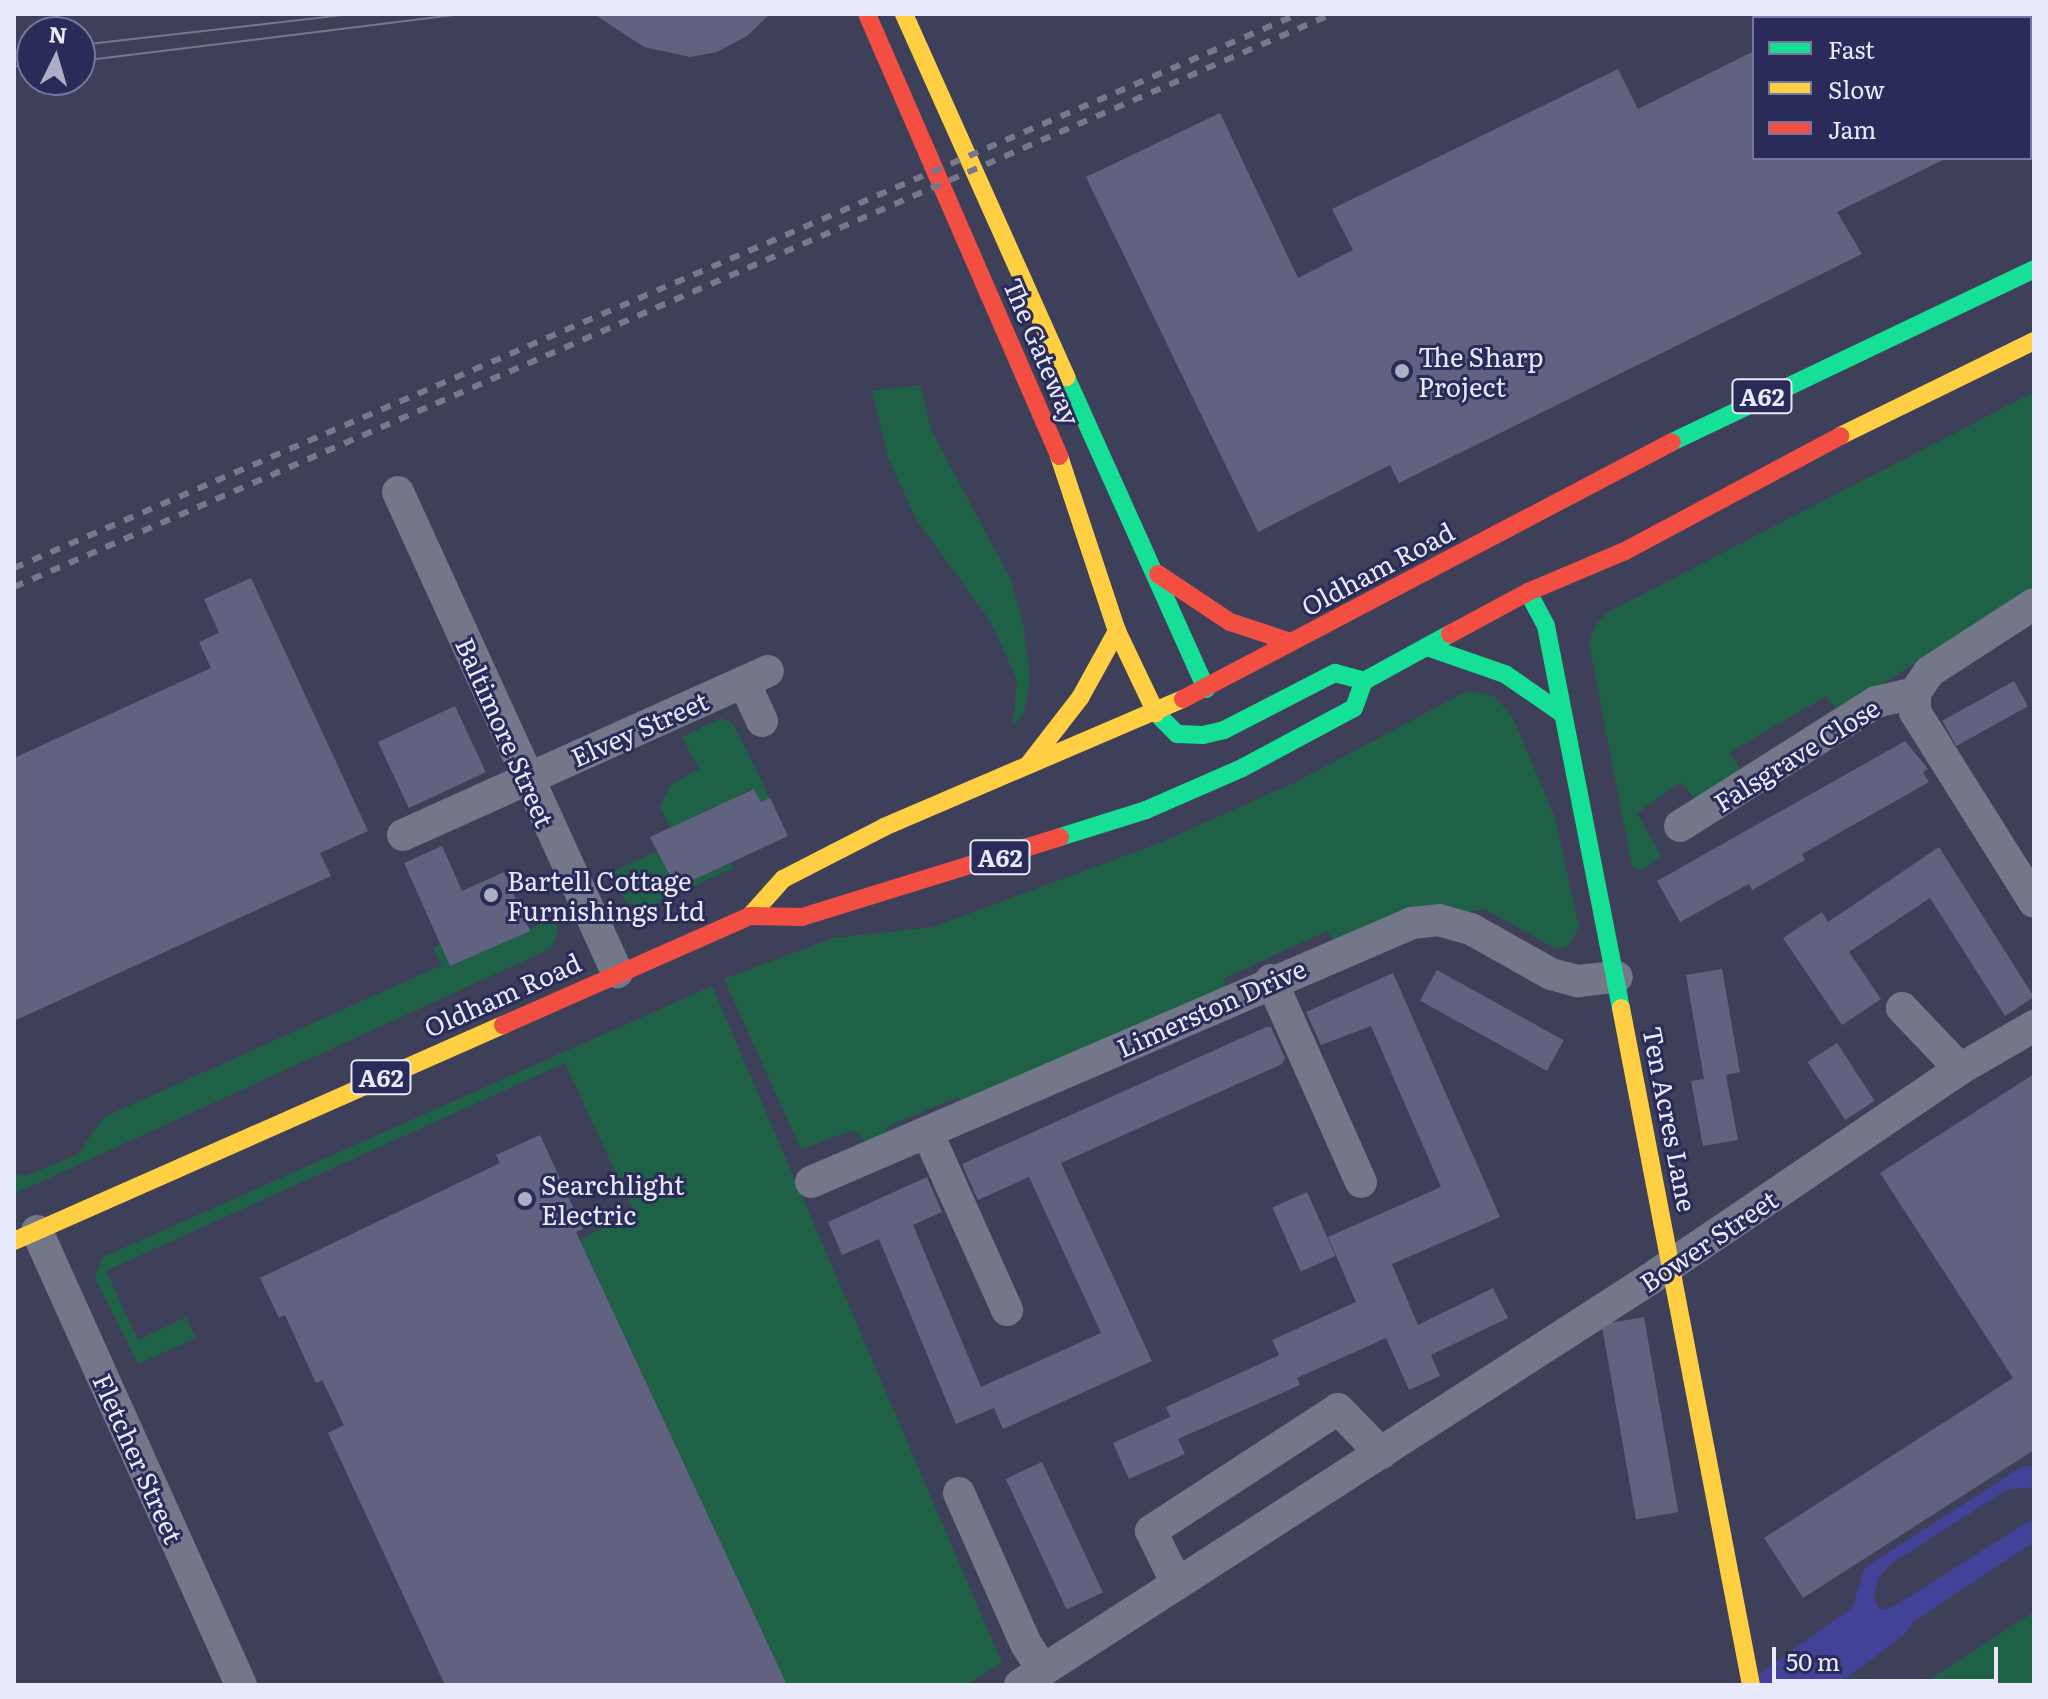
<!DOCTYPE html>
<html>
<head>
<meta charset="utf-8">
<style>
  body { margin:0 }
  #map { position:relative; width:2048px; height:1699px; overflow:hidden; background:#3e4059; font-family:Literata,serif }
  div>[style] { position:absolute }
  .green>* { inset:0; background:#1e6146 }
  .water>* { inset:0; background:#434299 }
  .building>* { inset:0; background:#60627f; transform-origin:0 0 }
  .street>* { height:32px; margin:-16px; padding:0 16px; transform-origin:16px; border-radius:16px; background:#747689 }
  .fast>* { height:18px; margin:-9px; padding:0 9px; transform-origin:9px; border-radius:9px; background:#16e098 }
  .slow>* { height:18px; margin:-9px; padding:0 9px; transform-origin:9px; border-radius:9px; background:#ffcf43 }
  .jam>* { height:18px; margin:-9px; padding:0 9px; transform-origin:9px; border-radius:9px; background:#f24e42 }
  .tram>* { height:2px; margin:-1px; padding:0 1px; transform-origin:1px; border-radius:1px; background:#77798b }
  .rail>* { height:6px; margin-top:-3px; transform-origin:0; background:repeating-linear-gradient(90deg,#77798b 0 10px,transparent 0 20px) }
  .dots>* { width:22px; height:22px; translate:-50% -50%; box-sizing:border-box; border:4px solid #2a2b58; border-radius:50% }
  span { translate:-50% -50%; white-space:nowrap; text-align:center; line-height:1.15; -webkit-text-stroke:6px #2a2b58; paint-order:stroke }
  .shield-label span { padding:2px 6px; background:#2a2b58; border:2px solid; border-radius:6px; -webkit-text-stroke-width:0 }
  .shield-label { font-size:24px; color:#e8eafc; font-weight:700 }
  .street-label { font-size:26px; color:#e8eafc }
  .poi-label { font-size:26px; color:#e8eafc }
  .left { translate:0 -50%; text-align:left }
  .frame { position:absolute; inset:0; border:16px solid #e8eafc; pointer-events:none }
  .legend { position:absolute; left:1752px; top:16px; width:280px; height:144px; box-sizing:border-box; background:#2a2b58; border:2px solid #76779a; margin:0; padding:10px 14px; list-style:none; font-size:24px; color:#e8eafc }
  .legend li { display:flex; align-items:center; gap:16px; height:40px }
  .legend b { width:40px; border:2px solid #76779a }
  .north { position:absolute; left:16px; top:16px; width:80px; height:80px; box-sizing:border-box; background:#2a2b58; border:2px solid #76779a; border-radius:50%; rotate:5deg; font-size:22px; font-weight:700; line-height:32px; text-align:center; color:#e8eafc }
  .north::after { content:''; display:block; margin:auto; width:28px; height:36px; background:#acaec3; clip-path:polygon(50% 0,100% 100%,50% 72%,0 100%) }
  .scale { position:absolute; left:1772px; top:1647px; width:226px; height:36px; box-sizing:border-box; border:4px solid #e8eafc; border-top:0; padding-left:10px; font-size:24px; line-height:28px; white-space:nowrap; color:#e8eafc; -webkit-text-stroke:6px #2a2b58; paint-order:stroke }
</style>
</head>
<body>
<div id="map">
  <div class="green">
    <i style="clip-path:polygon(920px 385px,931px 430px,1011px 580px,1023px 623px,1030px 679px,1024px 713px,1013px 726px,1017px 680px,991px 622px,916px 519px,888px 457px,872px 391px)"></i>
    <i style="clip-path:polygon(2034px 392px,2034px 588px,1838px 712px,1826px 696px,1729px 753px,1742px 771px,1696px 800px,1681px 782px,1637px 813px,1661px 856px,1642px 871px,1632px 867px,1589px 643px,1595px 626px,1606px 613px)"></i>
    <i style="clip-path:polygon(1467px 691px,1494px 696px,1512px 716px,1555px 818px,1579px 927px,1569px 945px,1557px 949px,1484px 909px,1333px 940px,1327px 931px,1223px 979px,1226px 987px,964px 1105px,959px 1097px,886px 1127px,888px 1134px,869px 1145px,854px 1130px,801px 1149px,724px 979px,833px 938px,933px 927px,1157px 844px,1298px 781px)"></i>
    <i style="clip-path:polygon(722px 718px,733px 724px,770px 798px,761px 802px,753px 788px,734px 798px,741px 812px,723px 821px,715px 806px,670px 828px,660px 806px,672px 784px,699px 769px,682px 737px)"></i>
    <i style="clip-path:polygon(657px 851px,676px 888px,731px 863px,733px 868px,651px 906px,628px 904px,606px 875px)"></i>
    <i style="clip-path:polygon(557px 916px,557px 935px,550px 949px,14px 1194px,14px 1174px,26px 1176px,78px 1154px,104px 1117px,442px 965px,433px 948px,440px 944px,450px 966px)"></i>
    <i style="clip-path:polygon(712px 986px,1002px 1663px,966px 1685px,787px 1685px,580px 1240px,633px 1210px,565px 1063px,106px 1271px,138px 1340px,186px 1317px,196px 1338px,138px 1364px,95px 1278px,103px 1257px)"></i>
    <i style="clip-path:polygon(2034px 1612px,2034px 1685px,1921px 1685px)"></i>
  </div>
  <div class="water">
    <i style="clip-path:polygon(2023px 1466px,2034px 1466px,2034px 1487px,2006px 1490px,1892px 1563px,1879px 1577px,1874px 1596px,1879px 1610px,1893px 1607px,2034px 1518px,2034px 1542px,1914px 1621px,1904px 1635px,1837px 1685px,1743px 1685px,1853px 1607px,1864px 1568px)"></i>
  </div>
  <div class="building">
    <i style="clip-path:polygon(594px 14px,770px 14px,747px 36px,717px 52px,690px 57px,644px 47px)"></i>
    <i style="clip-path:polygon(1754px 51px,1754px 158px,1947px 158px,1837px 212px,1862px 254px,1399px 483px,1390px 465px,1258px 532px,1086px 177px,1220px 113px,1298px 278px,1353px 250px,1332px 209px,1618px 69px,1638px 109px)"></i>
    <i style="clip-path:polygon(251px 578px,368px 831px,320px 853px,331px 876px,14px 1021px,14px 758px,211px 668px,199px 642px,219px 633px,204px 599px)"></i>
    <i style="left:2014px;top:681px;width:29px;height:82px;rotate:61deg"></i>
    <i style="left:455px;top:706px;width:73px;height:85px;rotate:65deg"></i>
    <i style="clip-path:polygon(1905px 741px,1928px 769px,1923px 772px,1929px 782px,1802px 854px,1805px 860px,1752px 890px,1749px 884px,1680px 922px,1657px 881px)"></i>
    <i style="clip-path:polygon(754px 789px,761px 802px,770px 798px,788px 836px,676px 888px,650px 837px)"></i>
    <i style="clip-path:polygon(442px 846px,462px 891px,504px 872px,530px 931px,450px 966px,404px 863px)"></i>
    <i style="clip-path:polygon(1939px 847px,2034px 997px,2005px 1016px,1930px 898px,1849px 952px,1881px 999px,1842px 1025px,1783px 938px,1822px 912px,1828px 922px)"></i>
    <i style="clip-path:polygon(1722px 969px,1740px 1072px,1726px 1075px,1738px 1140px,1703px 1146px,1691px 1081px,1704px 1079px,1686px 975px)"></i>
    <i style="left:1437px;top:970px;width:145px;height:35px;rotate:29deg"></i>
    <i style="clip-path:polygon(1393px 973px,1500px 1217px,1392px 1264px,1418px 1325px,1493px 1288px,1508px 1318px,1431px 1355px,1440px 1376px,1409px 1390px,1386px 1338px,1297px 1378px,1300px 1385px,1178px 1439px,1185px 1454px,1129px 1479px,1113px 1443px,1170px 1417px,1166px 1407px,1279px 1355px,1272px 1340px,1356px 1302px,1328px 1237px,1441px 1187px,1371px 1026px,1321px 1045px,1306px 1012px)"></i>
    <i style="clip-path:polygon(1266px 1027px,1271px 1027px,1285px 1058px,1282px 1064px,1061px 1163px,1152px 1361px,1003px 1429px,994px 1408px,956px 1424px,879px 1239px,842px 1255px,828px 1222px,927px 1177px,942px 1212px,913px 1225px,981px 1387px,1101px 1333px,1029px 1177px,978px 1200px,962px 1164px)"></i>
    <i style="left:1837px;top:1043px;width:69px;height:35px;rotate:57deg"></i>
    <i style="clip-path:polygon(2034px 1074px,2034px 1450px,1803px 1598px,1764px 1538px,2013px 1378px,1880px 1173px)"></i>
    <i style="clip-path:polygon(540px 1135px,583px 1229px,576px 1232px,787px 1685px,445px 1685px,328px 1433px,344px 1425px,322px 1380px,316px 1383px,285px 1315px,279px 1318px,260px 1278px,500px 1163px,496px 1155px)"></i>
    <i style="left:1307px;top:1192px;width:70px;height:38px;rotate:66deg"></i>
    <i style="left:1644px;top:1317px;width:198px;height:43px;rotate:80deg"></i>
    <i style="left:1042px;top:1462px;width:144px;height:40px;rotate:65deg"></i>
  </div>
  <div class="street">
    <i style="left:398px;top:492px;width:528px;rotate:65.48deg"></i>
    <i style="left:2034px;top:604px;width:125px;rotate:147.1deg"></i>
    <i style="left:1929px;top:672px;width:25px;rotate:124deg"></i>
    <i style="left:1915px;top:693px;width:19px;rotate:90deg"></i>
    <i style="left:1915px;top:712px;width:224px;rotate:57.9deg"></i>
    <i style="left:744px;top:682px;width:43px;rotate:65.2deg"></i>
    <i style="left:1680px;top:826px;width:232px;rotate:-32.3deg"></i>
    <i style="left:1876px;top:702px;width:40px;rotate:-13deg"></i>
    <i style="left:403px;top:835px;width:400px;rotate:-24.2deg"></i>
    <i style="left:1271px;top:980px;width:221px;rotate:66deg"></i>
    <i style="left:1902px;top:1008px;width:84px;rotate:46.4deg"></i>
    <i style="left:928px;top:1134px;width:193px;rotate:65.8deg"></i>
    <i style="left:811px;top:1182px;width:654px;rotate:-23.31deg"></i>
    <i style="left:1412px;top:923px;width:27px;rotate:-6deg"></i>
    <i style="left:1439px;top:920px;width:33px;rotate:16deg"></i>
    <i style="left:1471px;top:929px;width:92px;rotate:29.4deg"></i>
    <i style="left:1551px;top:974px;width:28px;rotate:15deg"></i>
    <i style="left:1578px;top:981px;width:39px;rotate:-6deg"></i>
    <i style="left:37px;top:1231px;width:498px;rotate:65.8deg"></i>
    <i style="left:959px;top:1493px;width:165px;rotate:66.1deg"></i>
    <i style="left:1026px;top:1644px;width:31px;rotate:57deg"></i>
    <i style="left:1177px;top:1584px;width:59px;rotate:-116.1deg"></i>
    <i style="left:1151px;top:1531px;width:223px;rotate:-33.1deg"></i>
    <i style="left:1338px;top:1409px;width:62px;rotate:45.7deg"></i>
    <i style="left:1020px;top:1685px;width:749px;rotate:-32.8deg"></i>
    <i style="left:1650px;top:1279px;width:374px;rotate:-34.1deg"></i>
    <i style="left:1960px;top:1069px;width:86px;rotate:-30.2deg"></i>
  </div>
  <div class="fast">
    <i style="left:1066px;top:377px;width:342px;rotate:65.8deg"></i>
    <i style="left:1672px;top:442px;width:401px;rotate:-25.5deg"></i>
    <i style="left:1528px;top:592px;width:38px;rotate:62deg"></i>
    <i style="left:1546px;top:626px;width:389px;rotate:78.9deg"></i>
    <i style="left:1427px;top:647px;width:83px;rotate:19.1deg"></i>
    <i style="left:1505px;top:674px;width:67px;rotate:34.6deg"></i>
    <i style="left:1156px;top:713px;width:30px;rotate:45deg"></i>
    <i style="left:1177px;top:734px;width:26px;rotate:2deg"></i>
    <i style="left:1203px;top:735px;width:22px;rotate:-13deg"></i>
    <i style="left:1224px;top:730px;width:125px;rotate:-27.2deg"></i>
    <i style="left:1335px;top:673px;width:30px;rotate:15deg"></i>
    <i style="left:1060px;top:837px;width:90px;rotate:-17.4deg"></i>
    <i style="left:1146px;top:810px;width:105px;rotate:-23.6deg"></i>
    <i style="left:1242px;top:768px;width:127px;rotate:-28.2deg"></i>
    <i style="left:1354px;top:708px;width:29px;rotate:-70deg"></i>
    <i style="left:1364px;top:681px;width:98px;rotate:-28.7deg"></i>
  </div>
  <div class="slow">
    <i style="left:904px;top:14px;width:398px;rotate:65.9deg"></i>
    <i style="left:1840px;top:436px;width:216px;rotate:-26.1deg"></i>
    <i style="left:1059px;top:456px;width:184px;rotate:71.7deg"></i>
    <i style="left:1117px;top:631px;width:91px;rotate:64.6deg"></i>
    <i style="left:1028px;top:765px;width:85px;rotate:-52.2deg"></i>
    <i style="left:1080px;top:698px;width:77px;rotate:-61.1deg"></i>
    <i style="left:750px;top:916px;width:50px;rotate:-48.3deg"></i>
    <i style="left:783px;top:879px;width:114px;rotate:-27.2deg"></i>
    <i style="left:884px;top:827px;width:325px;rotate:-23.2deg"></i>
    <i style="left:1621px;top:1008px;width:689px;rotate:79.13deg"></i>
    <i style="left:14px;top:1241px;width:535px;rotate:-23.83deg"></i>
  </div>
  <div class="jam">
    <i style="left:867px;top:14px;width:482px;rotate:66.5deg"></i>
    <i style="left:1158px;top:574px;width:87px;rotate:33.7deg"></i>
    <i style="left:1230px;top:622px;width:64px;rotate:18.2deg"></i>
    <i style="left:1450px;top:634px;width:89px;rotate:-28.3deg"></i>
    <i style="left:1528px;top:592px;width:105px;rotate:-22.9deg"></i>
    <i style="left:1625px;top:551px;width:244px;rotate:-28.1deg"></i>
    <i style="left:1183px;top:699px;width:552px;rotate:-27.72deg"></i>
    <i style="left:503px;top:1025px;width:270px;rotate:-23.8deg"></i>
    <i style="left:750px;top:916px;width:52px;rotate:1.1deg"></i>
    <i style="left:802px;top:917px;width:270px;rotate:-17.2deg"></i>
  </div>
  <div class="tram">
    <i style="left:80px;top:45px;width:275px;rotate:-6.5deg"></i>
    <i style="left:14px;top:52px;width:18px;rotate:-6deg"></i>
    <i style="left:80px;top:61px;width:385px;rotate:-7deg"></i>
    <i style="left:14px;top:66px;width:18px;rotate:-3deg"></i>
  </div>
  <div class="rail">
    <i style="left:14px;top:568px;width:1398px;rotate:-23.34deg"></i>
    <i style="left:14px;top:587px;width:1437px;rotate:-23.5deg"></i>
  </div>
  <div class="dots">
    <i style="left:1402px;top:371px;background:#acaec3"></i>
    <i style="left:491px;top:895px;background:#acaec3"></i>
    <i style="left:525px;top:1199px;background:#acaec3"></i>
  </div>
  <div class="shield-label">
    <span style="left:1762px;top:396px">A62</span>
    <span style="left:1000px;top:857px">A62</span>
    <span style="left:381px;top:1077px">A62</span>
  </div>
  <div class="street-label">
    <span style="left:1043px;top:351px;rotate:67deg">The Gateway</span>
    <span style="left:1377px;top:568px;rotate:-28deg">Oldham Road</span>
    <span style="left:639px;top:728px;rotate:-24deg">Elvey Street</span>
    <span style="left:506px;top:732px;rotate:66deg">Baltimore Street</span>
    <span style="left:1796px;top:754px;rotate:-32deg">Falsgrave Close</span>
    <span style="left:502px;top:994px;rotate:-24deg">Oldham Road</span>
    <span style="left:1211px;top:1007px;rotate:-24deg">Limerston Drive</span>
    <span style="left:1671px;top:1119px;rotate:79deg">Ten Acres Lane</span>
    <span style="left:1708px;top:1240px;rotate:-34deg">Bower Street</span>
    <span style="left:139px;top:1458px;rotate:66deg">Fletcher Street</span>
  </div>
  <div class="poi-label">
    <span class="left" style="left:1418px;top:371px">The Sharp<br>Project</span>
    <span class="left" style="left:507px;top:895px">Bartell Cottage<br>Furnishings Ltd</span>
    <span class="left" style="left:541px;top:1199px">Searchlight<br>Electric</span>
  </div>
  <div class="frame"></div>
  <ul class="legend">
  <li><b style="height:10px;background:#16e098"></b>Fast</li>
  <li><b style="height:10px;background:#ffcf43"></b>Slow</li>
  <li><b style="height:10px;background:#f24e42"></b>Jam</li>
  </ul>
  <div class="north">N</div>
  <div class="scale">50 m</div>
</div>
</body>
</html>
